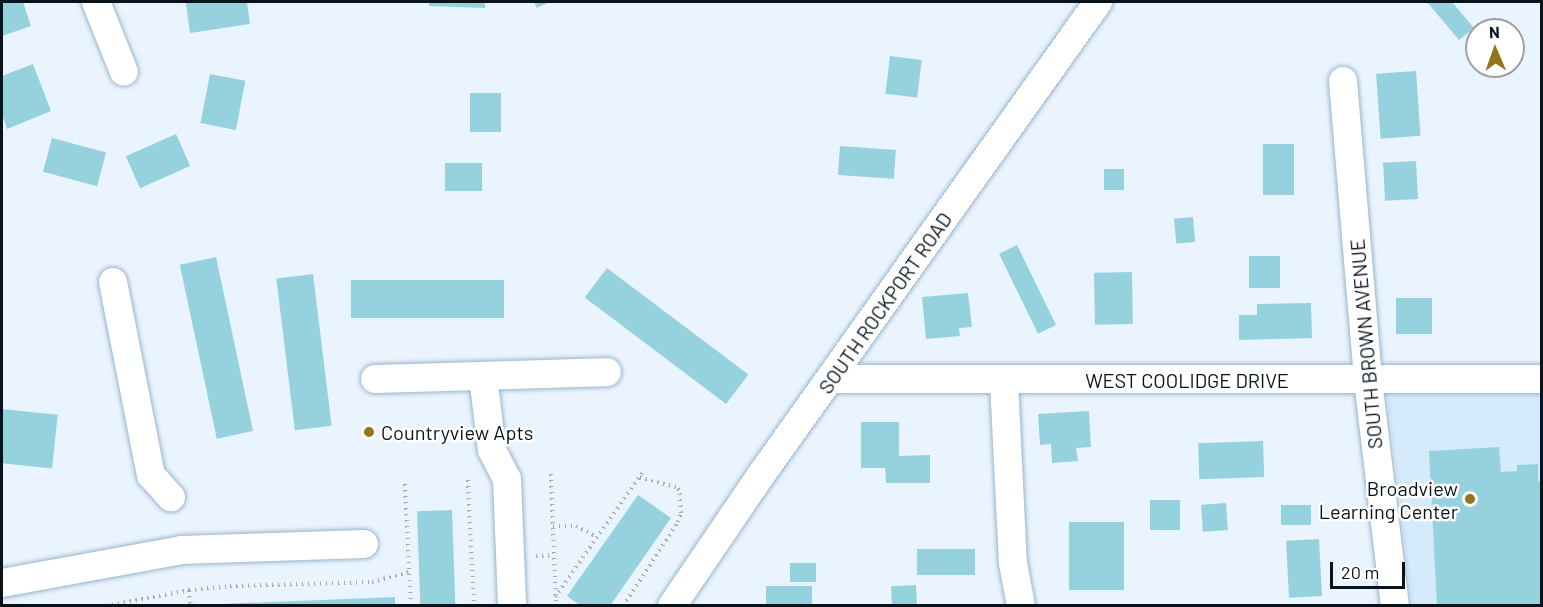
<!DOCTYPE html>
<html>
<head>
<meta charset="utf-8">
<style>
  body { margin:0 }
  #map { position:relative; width:1543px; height:607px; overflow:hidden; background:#e9f4fe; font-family:Barlow,sans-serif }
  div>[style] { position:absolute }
  .built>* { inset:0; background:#d5ebfc }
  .building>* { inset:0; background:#95d2de; transform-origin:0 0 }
  .path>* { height:4px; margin-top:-2px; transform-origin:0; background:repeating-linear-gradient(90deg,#a2adb6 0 1.5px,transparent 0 6px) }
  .roads { filter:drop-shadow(0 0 2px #99b5cb) drop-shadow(0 0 2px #99b5cb) }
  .minor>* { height:28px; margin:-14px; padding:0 14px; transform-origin:14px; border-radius:14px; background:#fff }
  .dots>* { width:16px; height:16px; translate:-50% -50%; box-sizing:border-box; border:3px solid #fff; border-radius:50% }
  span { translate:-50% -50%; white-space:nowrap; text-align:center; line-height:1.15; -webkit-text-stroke:5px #fff; paint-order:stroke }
  .street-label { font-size:20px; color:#09131b }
  .poi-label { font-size:20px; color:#09131b }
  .left { translate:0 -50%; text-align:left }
  .right { translate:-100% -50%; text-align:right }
  .frame { position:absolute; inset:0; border:3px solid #09131b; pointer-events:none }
  .north { position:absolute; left:1465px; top:18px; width:60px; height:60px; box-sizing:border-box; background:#fff; border:2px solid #9da1a4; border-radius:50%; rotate:358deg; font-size:16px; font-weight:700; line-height:24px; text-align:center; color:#09131b }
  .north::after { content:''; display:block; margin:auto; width:21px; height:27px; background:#92761c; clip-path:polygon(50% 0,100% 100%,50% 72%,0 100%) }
  .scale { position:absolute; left:1330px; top:562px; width:75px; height:27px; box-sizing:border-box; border:3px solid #09131b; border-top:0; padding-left:8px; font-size:18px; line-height:21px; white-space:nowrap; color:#09131b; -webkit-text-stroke:4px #fff; paint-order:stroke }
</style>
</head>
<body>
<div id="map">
  <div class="built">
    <i style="clip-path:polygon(1541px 391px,1541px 605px,1412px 605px,1387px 393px)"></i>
  </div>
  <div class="building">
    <i style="clip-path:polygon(2px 2px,23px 2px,31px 26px,2px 36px)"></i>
    <i style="clip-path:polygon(196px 2px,247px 2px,250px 24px,190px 33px,186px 3px)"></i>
    <i style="clip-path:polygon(429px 2px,485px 2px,485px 8px,429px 6px)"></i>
    <i style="clip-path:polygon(534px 2px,549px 2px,537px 8px)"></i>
    <i style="clip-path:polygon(1427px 2px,1452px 2px,1474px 28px,1459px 40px)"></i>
    <i style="left:890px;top:56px;width:32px;height:38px;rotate:7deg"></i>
    <i style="clip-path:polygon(33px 64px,51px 111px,7px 129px,2px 114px,2px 76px)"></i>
    <i style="left:1416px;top:71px;width:65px;height:40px;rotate:86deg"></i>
    <i style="left:210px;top:74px;width:36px;height:50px;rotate:11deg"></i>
    <i style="left:501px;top:93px;width:39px;height:31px;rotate:90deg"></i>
    <i style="left:176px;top:134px;width:35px;height:55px;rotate:66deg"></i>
    <i style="left:52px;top:138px;width:56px;height:35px;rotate:15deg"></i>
    <i style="left:1263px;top:144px;width:31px;height:51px"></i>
    <i style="left:840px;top:146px;width:56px;height:29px;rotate:4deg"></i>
    <i style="left:1416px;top:161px;width:38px;height:33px;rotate:87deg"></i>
    <i style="left:445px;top:163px;width:37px;height:28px"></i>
    <i style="left:1104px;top:169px;width:20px;height:21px"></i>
    <i style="left:1193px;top:217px;width:25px;height:19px;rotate:85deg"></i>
    <i style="left:1017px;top:245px;width:89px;height:20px;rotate:64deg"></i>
    <i style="left:1249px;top:256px;width:31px;height:32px"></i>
    <i style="left:216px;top:257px;width:178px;height:37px;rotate:78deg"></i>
    <i style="left:607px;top:268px;width:177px;height:37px;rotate:37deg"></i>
    <i style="left:1132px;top:272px;width:52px;height:38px;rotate:89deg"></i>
    <i style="left:313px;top:274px;width:153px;height:37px;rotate:83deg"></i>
    <i style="left:504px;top:280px;width:38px;height:153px;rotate:90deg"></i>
    <i style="clip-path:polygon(968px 293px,972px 327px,959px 328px,960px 336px,926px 339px,922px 297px)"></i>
    <i style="left:1396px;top:298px;width:36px;height:36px"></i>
    <i style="clip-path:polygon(1311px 303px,1312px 338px,1239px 340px,1239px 315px,1257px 315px,1257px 304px)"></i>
    <i style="left:2px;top:409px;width:56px;height:54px;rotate:6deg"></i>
    <i style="clip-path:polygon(1089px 411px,1091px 447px,1076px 448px,1078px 461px,1052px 463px,1051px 444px,1040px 445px,1038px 414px)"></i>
    <i style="clip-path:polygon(861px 422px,899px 422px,899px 456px,930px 455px,930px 483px,886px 483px,885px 468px,861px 468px)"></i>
    <i style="left:1263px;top:441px;width:36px;height:65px;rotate:88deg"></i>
    <i style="clip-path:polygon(1499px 447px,1501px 472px,1517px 471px,1517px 465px,1538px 464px,1538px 481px,1542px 481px,1542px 606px,1437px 606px,1429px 451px)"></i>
    <i style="clip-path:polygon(638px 495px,671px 518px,610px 606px,581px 606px,567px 596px)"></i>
    <i style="left:1180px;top:500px;width:30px;height:30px;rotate:90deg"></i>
    <i style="left:1226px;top:503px;width:27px;height:25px;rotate:86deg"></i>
    <i style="left:1281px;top:505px;width:30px;height:20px"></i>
    <i style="left:452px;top:510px;width:96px;height:35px;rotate:88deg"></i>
    <i style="left:1069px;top:522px;width:55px;height:68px"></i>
    <i style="left:1319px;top:539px;width:57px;height:33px;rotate:87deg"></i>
    <i style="left:975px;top:549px;width:26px;height:58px;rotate:90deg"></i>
    <i style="left:816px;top:563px;width:19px;height:26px;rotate:90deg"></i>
    <i style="left:916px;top:585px;width:21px;height:25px;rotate:87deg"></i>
    <i style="left:812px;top:586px;width:20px;height:46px;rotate:90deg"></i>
    <i style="clip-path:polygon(395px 597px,395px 606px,222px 606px,222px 604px)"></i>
  </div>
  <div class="path">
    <i style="left:551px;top:474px;width:132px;rotate:87.8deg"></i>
    <i style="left:468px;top:480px;width:126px;rotate:87.3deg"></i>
    <i style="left:405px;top:484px;width:122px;rotate:87.2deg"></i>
    <i style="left:553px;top:526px;width:23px"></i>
    <i style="left:576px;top:526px;width:24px;rotate:28deg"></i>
    <i style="left:536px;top:556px;width:18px;rotate:-3deg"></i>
    <i style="left:189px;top:590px;width:16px;rotate:83deg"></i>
    <i style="left:555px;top:597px;width:156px;rotate:-54.9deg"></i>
    <i style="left:106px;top:606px;width:85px;rotate:-10.9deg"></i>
    <i style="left:189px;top:590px;width:41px;rotate:-5.6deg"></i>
    <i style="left:230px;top:586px;width:142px;rotate:-1.6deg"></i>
    <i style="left:372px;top:582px;width:38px;rotate:-15deg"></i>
    <i style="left:623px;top:606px;width:100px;rotate:-56.8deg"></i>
    <i style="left:678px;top:522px;width:9px;rotate:-72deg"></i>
    <i style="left:681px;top:513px;width:23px;rotate:-95deg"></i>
    <i style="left:679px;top:490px;width:4px;rotate:-135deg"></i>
    <i style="left:676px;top:487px;width:38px;rotate:-165deg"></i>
  </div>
  <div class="roads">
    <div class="minor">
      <i style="left:96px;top:2px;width:75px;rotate:68.2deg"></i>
      <i style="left:1343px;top:81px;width:300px;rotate:85.2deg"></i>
      <i style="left:1368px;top:380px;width:228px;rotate:83.2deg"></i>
      <i style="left:113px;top:282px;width:197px;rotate:78.9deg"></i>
      <i style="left:151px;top:475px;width:30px;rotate:48deg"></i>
      <i style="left:483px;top:376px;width:75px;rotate:83.1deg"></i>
      <i style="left:492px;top:450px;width:33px;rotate:63deg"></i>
      <i style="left:507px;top:479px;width:127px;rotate:87.7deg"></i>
      <i style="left:375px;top:379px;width:232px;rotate:-1.7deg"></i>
      <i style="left:832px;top:379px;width:710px"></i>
      <i style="left:1004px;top:381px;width:182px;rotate:87.2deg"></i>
      <i style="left:1013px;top:563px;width:44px;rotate:79.5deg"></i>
      <i style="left:2px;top:583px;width:182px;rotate:-10.4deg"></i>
      <i style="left:181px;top:550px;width:183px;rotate:-1.9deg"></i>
      <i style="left:672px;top:606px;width:158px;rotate:-55.8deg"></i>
      <i style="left:761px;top:475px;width:581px;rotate:-54.53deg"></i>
    </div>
  </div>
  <div class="dots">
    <i style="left:369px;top:432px;background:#92761c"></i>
    <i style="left:1470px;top:499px;background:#92761c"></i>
  </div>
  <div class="street-label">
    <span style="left:885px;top:303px;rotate:-55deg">SOUTH ROCKPORT ROAD</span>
    <span style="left:1366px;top:344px;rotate:-95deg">SOUTH BROWN AVENUE</span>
    <span style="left:1187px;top:380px">WEST COOLIDGE DRIVE</span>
  </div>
  <div class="poi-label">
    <span class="left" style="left:381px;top:432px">Countryview Apts</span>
    <span class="right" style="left:1458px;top:500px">Broadview<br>Learning Center</span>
  </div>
  <div class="frame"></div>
  <div class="north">N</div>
  <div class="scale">20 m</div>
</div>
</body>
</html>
